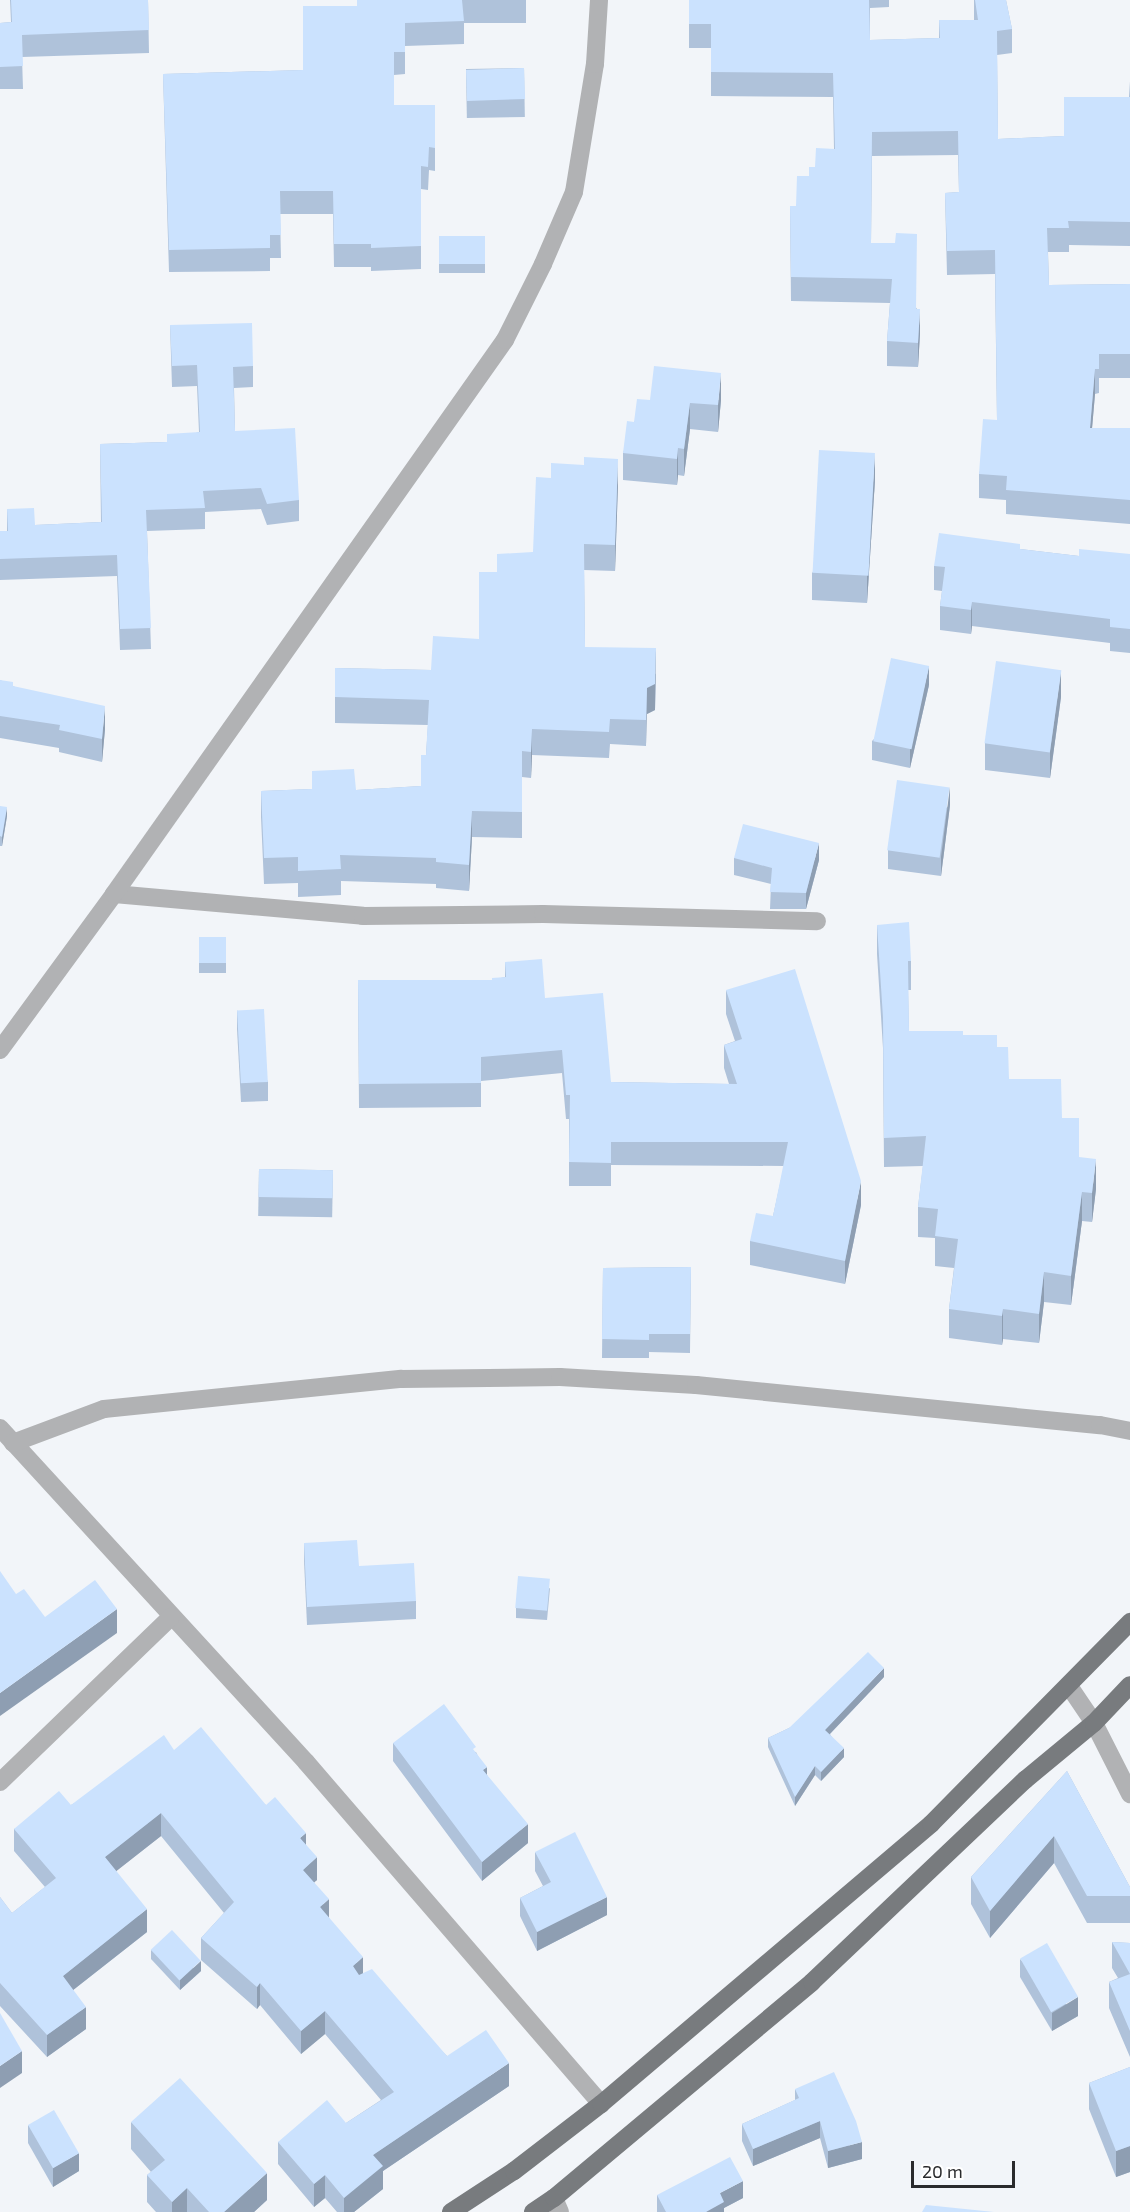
<!DOCTYPE html>
<html>
<head>
<meta charset="utf-8">
<style>
  body { margin:0 }
  #map { position:relative; width:1130px; height:2212px; overflow:hidden; background:#f2f5f9; font-family:"Exo 2",sans-serif }
  div>[style] { position:absolute }
  .minor>* { height:18px; margin:-9px; padding:0 9px; transform-origin:9px; border-radius:9px; background:#b1b2b4 }
  .major>* { height:18px; margin:-9px; padding:0 9px; transform-origin:9px; border-radius:9px; background:#787b7e }
  .wall>* { inset:0; background:#afc2da; transform-origin:0 0 }
  .shaded-wall>* { inset:0; background:#8e9eb2 }
  .building>* { inset:0; background:#cbe2fe; transform-origin:0 0 }
  span { translate:-50% -50%; white-space:nowrap; text-align:center; line-height:1.15; -webkit-text-stroke:4.5px #fff; paint-order:stroke }
  .scale { position:absolute; left:911px; top:2161px; width:104px; height:27px; box-sizing:border-box; border:3px solid #2a2b2d; border-top:0; padding-left:8px; font-size:18px; line-height:21px; white-space:nowrap; color:#2a2b2d; -webkit-text-stroke:4px #fff; paint-order:stroke }
</style>
</head>
<body>
<div id="map">
  <div class="minor">
    <i style="left:114px;top:894px;width:250px;rotate:5deg"></i>
    <i style="left:363px;top:916px;width:180px;rotate:-0.6deg"></i>
    <i style="left:543px;top:914px;width:274px;rotate:1.5deg"></i>
    <i style="left:0;top:1050px;width:193px;rotate:-53.8deg"></i>
    <i style="left:114px;top:894px;width:678px;rotate:-54.79deg"></i>
    <i style="left:505px;top:340px;width:85px;rotate:-63.4deg"></i>
    <i style="left:543px;top:264px;width:78px;rotate:-66.7deg"></i>
    <i style="left:574px;top:192px;width:130px;rotate:-80.7deg"></i>
    <i style="left:595px;top:64px;width:64px;rotate:-86.4deg"></i>
    <i style="left:0;top:1428px;width:453px;rotate:47.5deg"></i>
    <i style="left:306px;top:1762px;width:452px;rotate:49.2deg"></i>
    <i style="left:13px;top:1443px;width:97px;rotate:-20.5deg"></i>
    <i style="left:104px;top:1409px;width:299px;rotate:-5.8deg"></i>
    <i style="left:401px;top:1379px;width:159px;rotate:-0.7deg"></i>
    <i style="left:560px;top:1377px;width:136px;rotate:3.4deg"></i>
    <i style="left:696px;top:1385px;width:406px;rotate:5.7deg"></i>
    <i style="left:1100px;top:1425px;width:31px;rotate:11deg"></i>
    <i style="left:1069px;top:1686px;width:45px;rotate:56deg"></i>
    <i style="left:1094px;top:1723px;width:80px;rotate:63.1deg"></i>
    <i style="left:0;top:1782px;width:238px;rotate:-44deg"></i>
    <i style="left:554px;top:2198px;width:15px;rotate:67deg"></i>
  </div>
  <div class="major">
    <i style="left:451px;top:2212px;width:75px;rotate:-33.1deg"></i>
    <i style="left:514px;top:2171px;width:110px;rotate:-37.6deg"></i>
    <i style="left:601px;top:2104px;width:433px;rotate:-40.3deg"></i>
    <i style="left:931px;top:1824px;width:284px;rotate:-45.4deg"></i>
    <i style="left:533px;top:2212px;width:25px;rotate:-34deg"></i>
    <i style="left:554px;top:2198px;width:336px;rotate:-39.9deg"></i>
    <i style="left:812px;top:1982px;width:294px;rotate:-43.5deg"></i>
    <i style="left:1025px;top:1780px;width:89px;rotate:-39.6deg"></i>
    <i style="left:1094px;top:1723px;width:52px;rotate:-46.5deg"></i>
  </div>
  <div class="wall">
    <i style="clip-path:polygon(10px 0,148px 0,149px 53px,22px 57px,23px 89px,0 89px,0 23px,11px 22px)"></i>
    <i style="clip-path:polygon(357px 0,526px 0,526px 23px,464px 23px,464px 44px,405px 46px,405px 74px,394px 75px,394px 105px,435px 105px,435px 171px,429px 170px,428px 190px,421px 189px,421px 269px,371px 271px,371px 267px,334px 267px,333px 214px,280px 214px,281px 258px,270px 258px,270px 271px,169px 272px,163px 74px,303px 70px,357px 6px)"></i>
    <i style="clip-path:polygon(689px 0,889px 0,889px 7px,870px 8px,870px 40px,939px 38px,939px 20px,974px 20px,974px 0,1006px 0,1012px 29px,1012px 53px,997px 55px,998px 139px,1064px 136px,1129px 97px,1130px 81px,1130px 246px,1069px 245px,1069px 252px,1048px 252px,1049px 285px,1130px 284px,1130px 378px,1099px 378px,1099px 393px,1095px 394px,1092px 428px,1130px 428px,1130px 524px,1006px 514px,1006px 500px,979px 498px,979px 474px,997px 420px,995px 274px,947px 275px,945px 193px,959px 192px,958px 155px,872px 156px,871px 243px,917px 309px,920px 334px,918px 367px,887px 366px,887px 341px,890px 303px,791px 301px,790px 206px,796px 206px,809px 176px,815px 167px,834px 149px,833px 97px,711px 96px,711px 48px,689px 48px)"></i>
    <i style="left:524px;top:68px;width:49px;height:58px;rotate:89deg"></i>
    <i style="left:439px;top:236px;width:46px;height:37px"></i>
    <i style="clip-path:polygon(170px 325px,253px 366px,253px 387px,234px 388px,235px 431px,299px 500px,299px 521px,267px 525px,261px 509px,205px 512px,205px 529px,147px 531px,151px 649px,120px 650px,117px 576px,0 580px,0 531px,7px 531px,7px 509px,35px 525px,101px 522px,100px 444px,167px 442px,199px 432px,197px 386px,172px 387px)"></i>
    <i style="clip-path:polygon(650px 400px,721px 400px,718px 432px,690px 429px,684px 476px,678px 475px,677px 485px,623px 480px,623px 453px,634px 422px)"></i>
    <i style="clip-path:polygon(875px 480px,867px 603px,812px 600px,812px 573px)"></i>
    <i style="clip-path:polygon(618px 484px,615px 571px,584px 570px,585px 647px,656px 674px,655px 710px,647px 714px,646px 746px,610px 744px,609px 758px,532px 755px,531px 778px,522px 777px,522px 838px,472px 837px,469px 891px,436px 888px,436px 884px,341px 881px,341px 895px,298px 897px,298px 883px,264px 884px,261px 817px,261px 791px,312px 789px,312px 771px,356px 790px,421px 786px,426px 755px,428px 725px,335px 723px,335px 668px,431px 670px,479px 639px,497px 572px,533px 552px)"></i>
    <i style="clip-path:polygon(1020px 549px,1079px 556px,1130px 554px,1130px 653px,1110px 651px,1110px 643px,972px 626px,971px 634px,940px 630px,940px 606px,942px 591px,934px 590px,934px 566px)"></i>
    <i style="clip-path:polygon(0 680px,105px 729px,102px 762px,59px 752px,59px 748px,0 738px)"></i>
    <i style="clip-path:polygon(929px 685px,910px 768px,872px 760px,872px 741px)"></i>
    <i style="clip-path:polygon(1061px 697px,1050px 778px,985px 770px,985px 743px)"></i>
    <i style="clip-path:polygon(950px 805px,941px 876px,888px 869px,888px 850px)"></i>
    <i style="clip-path:polygon(0 806px,7px 816px,2px 846px,0 846px)"></i>
    <i style="clip-path:polygon(734px 858px,819px 860px,806px 909px,770px 909px,771px 884px,734px 875px)"></i>
    <i style="clip-path:polygon(877px 925px,911px 961px,911px 990px,908px 990px,909px 1031px,963px 1035px,997px 1047px,1009px 1079px,1062px 1118px,1079px 1157px,1096px 1189px,1092px 1222px,1082px 1221px,1071px 1305px,1044px 1302px,1039px 1343px,1003px 1339px,1002px 1345px,949px 1338px,949px 1309px,954px 1268px,935px 1266px,935px 1238px,918px 1237px,918px 1207px,923px 1166px,884px 1167px,883px 1048px,877px 954px)"></i>
    <i style="left:226px;top:937px;width:36px;height:27px;rotate:90deg"></i>
    <i style="clip-path:polygon(505px 962px,545px 998px,611px 1082px,729px 1084px,724px 1068px,724px 1045px,735px 1041px,726px 1014px,726px 990px,861px 1205px,845px 1284px,750px 1265px,750px 1241px,773px 1216px,784px 1166px,611px 1165px,611px 1186px,569px 1186px,569px 1119px,566px 1119px,562px 1073px,481px 1081px,481px 1107px,359px 1108px,358px 980px,492px 980px,505px 977px)"></i>
    <i style="clip-path:polygon(237px 1010px,268px 1082px,268px 1101px,241px 1102px,237px 1029px)"></i>
    <i style="left:259px;top:1169px;width:74px;height:47px;rotate:1deg"></i>
    <i style="clip-path:polygon(691px 1267px,690px 1353px,649px 1352px,649px 1358px,602px 1358px,603px 1268px)"></i>
    <i style="clip-path:polygon(304px 1543px,359px 1566px,416px 1601px,416px 1619px,307px 1625px,304px 1561px)"></i>
    <i style="clip-path:polygon(550px 1588px,547px 1620px,516px 1618px,516px 1608px)"></i>
    <i style="clip-path:polygon(884px 1677px,830px 1734px,844px 1757px,821px 1781px,815px 1775px,795px 1806px,768px 1747px,768px 1738px,789px 1728px)"></i>
    <i style="clip-path:polygon(393px 1743px,476px 1752px,487px 1775px,528px 1843px,482px 1881px,393px 1761px)"></i>
    <i style="clip-path:polygon(174px 1750px,266px 1805px,306px 1845px,317px 1880px,314px 1882px,329px 1918px,363px 1974px,447px 2056px,509px 2086px,383px 2171px,383px 2189px,354px 2212px,337px 2212px,325px 2198px,314px 2207px,278px 2164px,278px 2142px,346px 2123px,381px 2100px,325px 2034px,301px 2054px,260px 2005px,257px 2009px,201px 1960px,201px 1938px,224px 1913px,161px 1836px,116px 1871px,147px 1932px,73px 1990px,86px 2029px,47px 2057px,0 2006px,0 1897px,12px 1913px,45px 1887px,14px 1851px,14px 1829px,71px 1805px)"></i>
    <i style="clip-path:polygon(1067px 1771px,1130px 1887px,1130px 1923px,1087px 1923px,1054px 1863px,990px 1938px,971px 1904px,971px 1877px)"></i>
    <i style="clip-path:polygon(535px 1852px,607px 1915px,537px 1951px,520px 1916px,520px 1898px,543px 1886px,535px 1871px)"></i>
    <i style="clip-path:polygon(1112px 1942px,1130px 1943px,1130px 2057px,1109px 2008px,1109px 1982px,1118px 1978px,1112px 1968px)"></i>
    <i style="clip-path:polygon(151px 1950px,201px 1971px,180px 1990px,151px 1959px)"></i>
    <i style="clip-path:polygon(1020px 1959px,1078px 2016px,1052px 2031px,1020px 1977px)"></i>
    <i style="clip-path:polygon(1130px 2067px,1130px 2172px,1116px 2177px,1089px 2109px,1089px 2083px)"></i>
    <i style="clip-path:polygon(795px 2089px,862px 2159px,828px 2168px,820px 2138px,753px 2166px,742px 2141px,742px 2124px,795px 2100px)"></i>
    <i style="clip-path:polygon(131px 2122px,267px 2200px,254px 2212px,156px 2212px,147px 2202px,147px 2175px,151px 2172px,131px 2149px)"></i>
    <i style="clip-path:polygon(28px 2125px,79px 2171px,53px 2187px,28px 2143px)"></i>
    <i style="clip-path:polygon(657px 2195px,743px 2198px,724px 2208px,724px 2212px,657px 2212px)"></i>
  </div>
  <div class="shaded-wall">
    <i style="clip-path:polygon(920px 309px,920px 334px,918px 367px,918px 343px)"></i>
    <i style="clip-path:polygon(1095px 369px,1095px 394px,1090px 452px,1090px 428px)"></i>
    <i style="clip-path:polygon(721px 373px,721px 400px,718px 432px,718px 405px)"></i>
    <i style="clip-path:polygon(690px 403px,690px 429px,684px 476px,684px 449px)"></i>
    <i style="clip-path:polygon(678px 448px,678px 475px,677px 485px,677px 459px)"></i>
    <i style="clip-path:polygon(875px 453px,875px 480px,867px 603px,867px 576px)"></i>
    <i style="clip-path:polygon(618px 459px,618px 484px,615px 571px,615px 545px)"></i>
    <i style="clip-path:polygon(972px 602px,972px 626px,971px 634px,971px 610px)"></i>
    <i style="clip-path:polygon(656px 648px,655px 710px,647px 714px,646px 746px,647px 688px)"></i>
    <i style="clip-path:polygon(929px 666px,929px 685px,910px 768px,910px 750px)"></i>
    <i style="clip-path:polygon(1061px 670px,1061px 697px,1050px 778px,1050px 752px)"></i>
    <i style="clip-path:polygon(105px 706px,105px 729px,102px 762px,102px 739px)"></i>
    <i style="clip-path:polygon(532px 729px,532px 755px,531px 778px,531px 752px)"></i>
    <i style="clip-path:polygon(950px 787px,950px 805px,941px 876px,941px 857px)"></i>
    <i style="clip-path:polygon(7px 807px,7px 816px,2px 846px,2px 837px)"></i>
    <i style="clip-path:polygon(472px 811px,472px 837px,469px 891px,469px 865px)"></i>
    <i style="clip-path:polygon(819px 843px,819px 860px,806px 909px,806px 893px)"></i>
    <i style="clip-path:polygon(1096px 1159px,1096px 1189px,1092px 1222px,1092px 1193px)"></i>
    <i style="clip-path:polygon(861px 1181px,861px 1205px,845px 1284px,845px 1261px)"></i>
    <i style="clip-path:polygon(1082px 1192px,1082px 1221px,1071px 1305px,1071px 1276px)"></i>
    <i style="clip-path:polygon(1044px 1272px,1044px 1302px,1039px 1343px,1039px 1314px)"></i>
    <i style="clip-path:polygon(1003px 1309px,1003px 1339px,1002px 1345px,1002px 1316px)"></i>
    <i style="clip-path:polygon(117px 1609px,117px 1633px,0 1716px,0 1693px)"></i>
    <i style="clip-path:polygon(884px 1668px,884px 1677px,825px 1739px,825px 1730px)"></i>
    <i style="clip-path:polygon(844px 1748px,844px 1757px,821px 1781px,821px 1772px)"></i>
    <i style="clip-path:polygon(815px 1766px,815px 1775px,795px 1806px,795px 1797px)"></i>
    <i style="clip-path:polygon(487px 1767px,487px 1786px,483px 1770px)"></i>
    <i style="clip-path:polygon(161px 1813px,161px 1836px,105px 1880px,105px 1857px)"></i>
    <i style="clip-path:polygon(528px 1824px,528px 1843px,482px 1881px,482px 1862px)"></i>
    <i style="clip-path:polygon(306px 1833px,306px 1855px,300px 1838px)"></i>
    <i style="clip-path:polygon(1054px 1836px,1054px 1863px,990px 1938px,990px 1911px)"></i>
    <i style="clip-path:polygon(317px 1857px,317px 1880px,303px 1892px,303px 1870px)"></i>
    <i style="clip-path:polygon(607px 1897px,607px 1915px,537px 1951px,537px 1932px)"></i>
    <i style="clip-path:polygon(329px 1899px,329px 1921px,320px 1907px)"></i>
    <i style="clip-path:polygon(147px 1909px,147px 1932px,63px 1998px,63px 1976px)"></i>
    <i style="clip-path:polygon(363px 1957px,363px 1980px,353px 1988px,353px 1966px)"></i>
    <i style="clip-path:polygon(201px 1961px,201px 1971px,180px 1990px,180px 1980px)"></i>
    <i style="clip-path:polygon(260px 1983px,260px 2005px,257px 2009px,257px 1987px)"></i>
    <i style="clip-path:polygon(1078px 1997px,1078px 2016px,1052px 2031px,1052px 2013px)"></i>
    <i style="clip-path:polygon(86px 2007px,86px 2029px,47px 2057px,47px 2035px)"></i>
    <i style="clip-path:polygon(325px 2011px,325px 2034px,301px 2054px,301px 2031px)"></i>
    <i style="clip-path:polygon(22px 2051px,22px 2073px,0 2088px,0 2066px)"></i>
    <i style="clip-path:polygon(509px 2063px,509px 2086px,383px 2171px,383px 2189px,354px 2212px,344px 2212px,344px 2198px,373px 2155px)"></i>
    <i style="clip-path:polygon(820px 2121px,820px 2138px,753px 2166px,753px 2149px)"></i>
    <i style="clip-path:polygon(862px 2142px,862px 2159px,828px 2168px,828px 2151px)"></i>
    <i style="clip-path:polygon(1130px 2146px,1130px 2172px,1116px 2177px,1116px 2151px)"></i>
    <i style="clip-path:polygon(79px 2153px,79px 2171px,53px 2187px,53px 2168px)"></i>
    <i style="clip-path:polygon(267px 2173px,267px 2200px,254px 2212px,224px 2212px)"></i>
    <i style="clip-path:polygon(325px 2175px,325px 2198px,314px 2207px,314px 2184px)"></i>
    <i style="clip-path:polygon(743px 2181px,743px 2198px,724px 2208px,724px 2212px,706px 2212px,720px 2193px)"></i>
    <i style="clip-path:polygon(187px 2188px,187px 2212px,172px 2212px,172px 2202px)"></i>
  </div>
  <div class="building">
    <i style="clip-path:polygon(11px 0,148px 0,149px 30px,22px 35px,23px 66px,0 67px,0 23px,12px 22px)"></i>
    <i style="clip-path:polygon(357px 0,526px 0,462px 0,464px 21px,405px 23px,405px 52px,394px 52px,394px 105px,435px 105px,435px 148px,429px 147px,428px 167px,421px 166px,421px 246px,371px 248px,371px 244px,334px 244px,333px 191px,280px 191px,281px 235px,270px 235px,270px 248px,169px 250px,163px 74px,303px 70px,303px 6px,357px 6px)"></i>
    <i style="clip-path:polygon(689px 0,869px 0,870px 40px,940px 38px,939px 20px,978px 20px,975px 0,1006px 0,1012px 29px,997px 31px,998px 139px,1064px 136px,1064px 97px,1130px 97px,1130px 81px,1130px 222px,1068px 221px,1069px 228px,1047px 228px,1049px 285px,1130px 284px,1130px 354px,1099px 354px,1099px 369px,1095px 369px,1090px 428px,1130px 428px,1130px 500px,1006px 490px,1007px 476px,979px 474px,983px 419px,997px 420px,995px 250px,947px 251px,945px 193px,959px 192px,958px 131px,872px 132px,871px 243px,895px 243px,896px 233px,917px 234px,916px 309px,920px 309px,918px 343px,887px 341px,892px 279px,791px 277px,790px 206px,796px 206px,797px 176px,809px 176px,809px 167px,815px 167px,816px 148px,835px 149px,833px 73px,711px 72px,711px 24px,689px 24px)"></i>
    <i style="left:524px;top:68px;width:31px;height:58px;rotate:88deg"></i>
    <i style="left:439px;top:236px;width:46px;height:28px"></i>
    <i style="clip-path:polygon(252px 323px,253px 366px,233px 367px,235px 431px,295px 428px,299px 500px,267px 504px,261px 488px,203px 491px,205px 508px,146px 510px,151px 628px,120px 629px,117px 555px,0 559px,0 531px,8px 531px,7px 509px,34px 508px,35px 525px,102px 522px,100px 444px,167px 442px,167px 434px,200px 432px,197px 365px,172px 366px,170px 325px)"></i>
    <i style="clip-path:polygon(654px 366px,721px 373px,718px 405px,690px 403px,684px 449px,678px 448px,677px 459px,623px 453px,627px 421px,634px 422px,637px 399px,650px 400px)"></i>
    <i style="left:819px;top:450px;width:56px;height:123px;rotate:3deg"></i>
    <i style="clip-path:polygon(584px 457px,618px 459px,615px 545px,584px 544px,585px 647px,656px 648px,655px 684px,647px 688px,646px 720px,610px 719px,609px 732px,532px 729px,531px 752px,522px 751px,522px 812px,472px 811px,469px 865px,436px 862px,436px 858px,340px 855px,341px 869px,298px 871px,298px 857px,264px 858px,261px 791px,312px 789px,312px 771px,354px 769px,356px 790px,421px 786px,421px 755px,426px 755px,429px 700px,335px 697px,335px 668px,431px 670px,433px 636px,479px 639px,479px 572px,497px 572px,497px 554px,533px 552px,536px 477px,551px 478px,551px 463px,584px 465px)"></i>
    <i style="clip-path:polygon(939px 533px,1020px 544px,1020px 549px,1079px 556px,1079px 549px,1130px 554px,1130px 629px,1110px 627px,1110px 619px,972px 602px,971px 610px,940px 606px,945px 567px,934px 566px)"></i>
    <i style="left:891px;top:658px;width:39px;height:85px;rotate:12deg"></i>
    <i style="left:996px;top:661px;width:66px;height:83px;rotate:8deg"></i>
    <i style="clip-path:polygon(0 680px,13px 682px,13px 686px,105px 706px,102px 739px,59px 730px,60px 725px,0 716px)"></i>
    <i style="left:897px;top:780px;width:53px;height:71px;rotate:8deg"></i>
    <i style="clip-path:polygon(0 806px,7px 807px,2px 837px,0 836px)"></i>
    <i style="clip-path:polygon(743px 824px,819px 843px,806px 893px,770px 892px,772px 868px,734px 858px)"></i>
    <i style="clip-path:polygon(909px 922px,911px 961px,908px 961px,909px 1031px,963px 1031px,963px 1035px,997px 1035px,997px 1047px,1008px 1047px,1009px 1079px,1061px 1079px,1062px 1118px,1079px 1118px,1079px 1157px,1096px 1159px,1092px 1193px,1082px 1192px,1071px 1276px,1044px 1272px,1039px 1314px,1003px 1309px,1002px 1316px,949px 1309px,958px 1239px,935px 1236px,938px 1209px,918px 1207px,926px 1136px,884px 1138px,883px 1018px,877px 925px)"></i>
    <i style="left:226px;top:937px;width:26px;height:27px;rotate:90deg"></i>
    <i style="clip-path:polygon(542px 959px,545px 998px,603px 993px,611px 1082px,737px 1084px,724px 1045px,742px 1039px,726px 990px,795px 969px,861px 1181px,845px 1261px,750px 1241px,756px 1213px,773px 1216px,788px 1142px,611px 1142px,611px 1163px,569px 1162px,570px 1095px,566px 1095px,562px 1050px,481px 1057px,481px 1083px,359px 1084px,358px 980px,492px 980px,492px 978px,506px 977px,505px 962px)"></i>
    <i style="left:264px;top:1009px;width:73px;height:27px;rotate:87deg"></i>
    <i style="left:259px;top:1169px;width:74px;height:28px;rotate:1deg"></i>
    <i style="clip-path:polygon(691px 1267px,690px 1334px,649px 1334px,649px 1340px,602px 1339px,603px 1268px)"></i>
    <i style="clip-path:polygon(357px 1540px,359px 1566px,414px 1563px,416px 1601px,307px 1607px,304px 1543px)"></i>
    <i style="clip-path:polygon(0 1571px,16px 1594px,24px 1589px,45px 1617px,95px 1580px,117px 1609px,0 1693px)"></i>
    <i style="left:518px;top:1576px;width:32px;height:32px;rotate:5deg"></i>
    <i style="clip-path:polygon(868px 1652px,884px 1668px,825px 1730px,844px 1748px,821px 1772px,815px 1766px,795px 1797px,768px 1738px,789px 1728px)"></i>
    <i style="clip-path:polygon(444px 1704px,476px 1747px,473px 1749px,487px 1767px,483px 1770px,528px 1824px,482px 1862px,393px 1743px)"></i>
    <i style="clip-path:polygon(201px 1727px,266px 1805px,275px 1797px,306px 1833px,300px 1838px,317px 1857px,303px 1870px,329px 1899px,320px 1907px,363px 1957px,353px 1966px,359px 1975px,372px 1969px,447px 2056px,486px 2030px,509px 2063px,373px 2155px,383px 2166px,344px 2198px,325px 2175px,314px 2184px,278px 2142px,327px 2100px,346px 2123px,394px 2092px,325px 2011px,301px 2031px,260px 1983px,257px 1987px,201px 1938px,234px 1902px,161px 1813px,105px 1857px,147px 1909px,63px 1976px,86px 2007px,47px 2035px,0 1983px,0 1897px,12px 1913px,56px 1878px,14px 1829px,59px 1791px,71px 1805px,164px 1735px,174px 1750px)"></i>
    <i style="clip-path:polygon(1067px 1771px,1130px 1887px,1130px 1896px,1087px 1896px,1054px 1836px,990px 1911px,971px 1877px)"></i>
    <i style="clip-path:polygon(575px 1832px,607px 1897px,537px 1932px,520px 1898px,551px 1882px,535px 1852px)"></i>
    <i style="left:172px;top:1930px;width:42px;height:29px;rotate:47deg"></i>
    <i style="clip-path:polygon(1112px 1942px,1130px 1943px,1130px 2031px,1109px 1982px,1130px 1974px)"></i>
    <i style="left:1047px;top:1943px;width:62px;height:31px;rotate:60deg"></i>
    <i style="clip-path:polygon(0 2013px,22px 2051px,0 2066px)"></i>
    <i style="clip-path:polygon(1130px 2067px,1130px 2146px,1116px 2151px,1089px 2083px)"></i>
    <i style="clip-path:polygon(834px 2072px,856px 2121px,862px 2142px,828px 2151px,820px 2121px,753px 2149px,742px 2124px,799px 2098px,795px 2089px)"></i>
    <i style="clip-path:polygon(180px 2078px,267px 2173px,224px 2212px,209px 2212px,187px 2188px,172px 2202px,147px 2175px,165px 2160px,131px 2122px)"></i>
    <i style="left:54px;top:2110px;width:50px;height:30px;rotate:60deg"></i>
    <i style="clip-path:polygon(730px 2157px,743px 2181px,720px 2193px,724px 2202px,706px 2212px,666px 2212px,657px 2195px)"></i>
    <i style="clip-path:polygon(926px 2205px,994px 2212px,922px 2212px)"></i>
  </div>
  <div class="scale">20 m</div>
</div>
</body>
</html>
